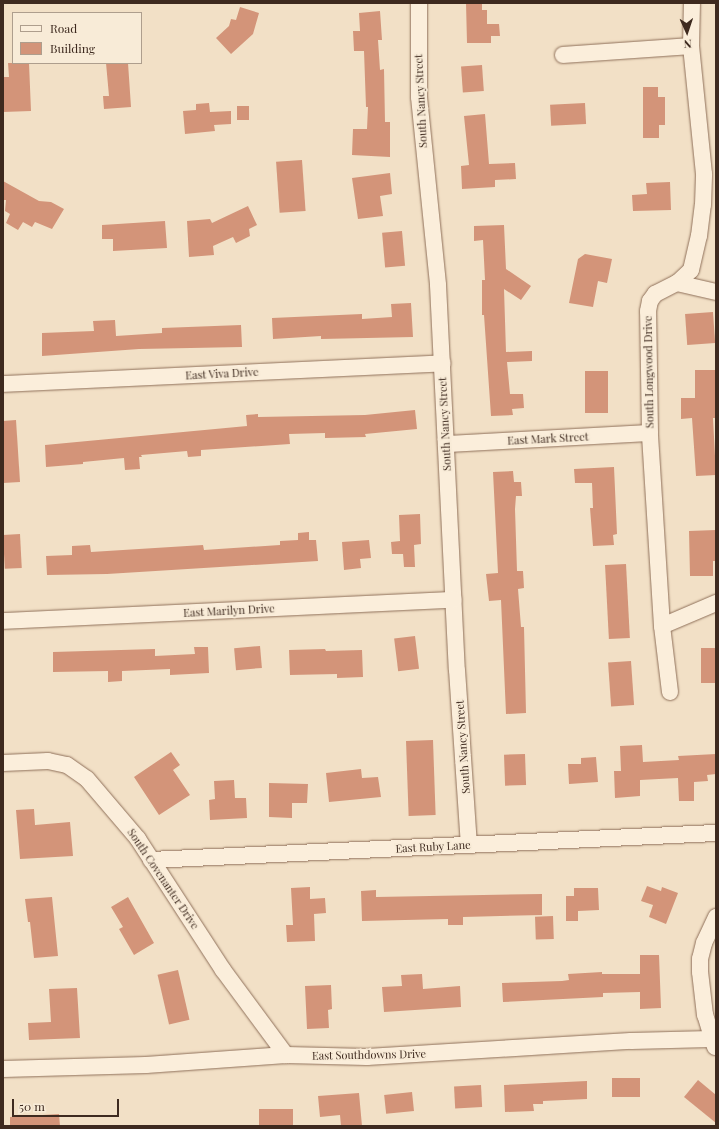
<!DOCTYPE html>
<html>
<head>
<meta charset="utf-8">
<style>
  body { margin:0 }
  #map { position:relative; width:719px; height:1129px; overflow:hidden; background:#f2e0c6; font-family:"Playfair Display",serif }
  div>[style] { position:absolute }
  .building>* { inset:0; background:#d39479; transform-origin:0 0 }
  .roads { filter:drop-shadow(0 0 1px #8f705a) drop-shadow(0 0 1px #8f705a) }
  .minor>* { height:16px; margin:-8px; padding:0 8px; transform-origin:8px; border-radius:8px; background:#fbeedb }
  span { translate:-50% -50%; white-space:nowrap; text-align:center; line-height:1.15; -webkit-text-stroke:3.5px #f8ebd7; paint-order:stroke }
  .street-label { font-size:11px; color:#3e2a1f }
  .frame { position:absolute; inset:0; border:4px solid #3e2a1f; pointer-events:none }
  .legend { position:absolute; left:12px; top:12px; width:130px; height:52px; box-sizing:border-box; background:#f8ebd7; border:1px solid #ae9e8d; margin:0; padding:5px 7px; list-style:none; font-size:12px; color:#3e2a1f }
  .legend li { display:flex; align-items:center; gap:8px; height:20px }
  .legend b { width:20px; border:1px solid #ae9e8d }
  .north { position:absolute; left:667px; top:12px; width:40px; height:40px; -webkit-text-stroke:3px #f8ebd7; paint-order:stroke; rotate:177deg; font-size:11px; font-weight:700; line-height:16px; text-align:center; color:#3e2a1f }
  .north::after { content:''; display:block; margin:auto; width:14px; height:18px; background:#3e2a1f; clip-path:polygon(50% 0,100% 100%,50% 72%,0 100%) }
  .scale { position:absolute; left:12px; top:1099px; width:107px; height:18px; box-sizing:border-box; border:2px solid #3e2a1f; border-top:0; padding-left:5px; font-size:12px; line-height:14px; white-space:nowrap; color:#3e2a1f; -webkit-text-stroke:3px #f8ebd7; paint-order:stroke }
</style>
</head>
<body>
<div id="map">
  <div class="building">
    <i style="clip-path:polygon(466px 3px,482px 3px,482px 10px,487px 10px,487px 24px,499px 24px,500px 36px,491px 36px,491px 43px,467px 43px)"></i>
    <i style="clip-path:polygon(240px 7px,259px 13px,253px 34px,231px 54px,216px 38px,229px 26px,231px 19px,236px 20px)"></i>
    <i style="clip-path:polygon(380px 11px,382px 40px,378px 40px,380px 70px,384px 69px,385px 122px,390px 122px,390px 157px,352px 155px,353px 129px,367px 129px,368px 107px,366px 107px,364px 51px,354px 51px,353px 31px,360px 31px,359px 13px)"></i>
    <i style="clip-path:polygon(8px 63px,29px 63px,31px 111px,3px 112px,3px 77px,9px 77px)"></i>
    <i style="clip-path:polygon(106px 63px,128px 63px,131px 107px,104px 109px,103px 96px,109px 96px)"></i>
    <i style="left:482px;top:65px;width:26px;height:21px;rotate:86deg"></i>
    <i style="clip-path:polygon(643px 87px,658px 87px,658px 97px,665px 97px,665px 125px,659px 125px,659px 138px,643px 138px)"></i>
    <i style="clip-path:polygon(209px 103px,210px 112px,231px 111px,231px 124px,214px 125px,215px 131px,185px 134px,183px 111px,196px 110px,196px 104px)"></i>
    <i style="left:585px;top:103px;width:21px;height:35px;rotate:87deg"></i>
    <i style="left:237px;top:106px;width:12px;height:14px"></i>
    <i style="clip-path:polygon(485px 114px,489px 164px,515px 163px,516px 179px,495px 180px,495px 187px,462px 189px,461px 166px,469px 165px,464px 116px)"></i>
    <i style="left:302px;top:160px;width:51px;height:26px;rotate:86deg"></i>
    <i style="clip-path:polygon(390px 173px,392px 194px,380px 196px,383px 216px,358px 219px,352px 178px)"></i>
    <i style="clip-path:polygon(3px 181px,39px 201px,51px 202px,64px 209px,52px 229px,35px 222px,32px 227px,23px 222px,18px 230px,6px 223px,10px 214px,5px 211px,6px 200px,3px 200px)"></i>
    <i style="clip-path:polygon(670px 182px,671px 210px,633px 211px,632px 195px,647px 194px,646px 183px)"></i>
    <i style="clip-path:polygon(248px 206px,257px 225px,249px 229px,250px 236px,236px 243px,233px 237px,213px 246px,214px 255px,189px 257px,187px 221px,210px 219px,212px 223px)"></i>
    <i style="clip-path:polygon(165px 221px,167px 248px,113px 251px,113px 239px,102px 239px,102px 225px)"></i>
    <i style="clip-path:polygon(504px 225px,506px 269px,531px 286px,521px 300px,504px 289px,506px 352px,532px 351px,532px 361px,507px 362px,510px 394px,523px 394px,524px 408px,512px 409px,513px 415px,491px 416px,484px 315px,482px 315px,482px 280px,485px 280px,483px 240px,474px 241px,474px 226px)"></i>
    <i style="left:402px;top:231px;width:35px;height:20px;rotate:85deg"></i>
    <i style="clip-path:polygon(585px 254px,612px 259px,607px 283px,598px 281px,593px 307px,569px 303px,578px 259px)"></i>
    <i style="clip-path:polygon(411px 303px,413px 337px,321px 339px,321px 336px,273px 339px,272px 318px,362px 314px,362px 319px,392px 317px,391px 304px)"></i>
    <i style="left:713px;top:312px;width:31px;height:28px;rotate:86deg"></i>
    <i style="clip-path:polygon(115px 320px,116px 336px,162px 333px,162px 328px,241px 325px,242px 347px,139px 349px,42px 356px,42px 333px,94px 331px,93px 321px)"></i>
    <i style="clip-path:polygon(695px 370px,716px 370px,716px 418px,713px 418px,716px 475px,696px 476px,692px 418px,681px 419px,681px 398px,695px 398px)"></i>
    <i style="left:585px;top:371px;width:23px;height:42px"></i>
    <i style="clip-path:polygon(415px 410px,417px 429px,365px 434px,366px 437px,325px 438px,325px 433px,289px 434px,290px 444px,201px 450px,201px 456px,188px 457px,187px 451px,141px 455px,142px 457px,139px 457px,140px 469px,125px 470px,124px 458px,83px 462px,83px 464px,46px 467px,45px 445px,247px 426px,246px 415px,258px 414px,258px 417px,365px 415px)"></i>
    <i style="clip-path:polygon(16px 420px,20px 482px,3px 483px,3px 421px)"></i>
    <i style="clip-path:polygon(614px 467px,617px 534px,613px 535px,614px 545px,593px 546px,590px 508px,593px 508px,592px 483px,575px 483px,574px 469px)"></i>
    <i style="clip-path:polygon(513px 471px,514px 482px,521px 482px,522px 496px,516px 496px,515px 509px,517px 571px,523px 571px,524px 588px,518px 589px,521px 627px,524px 627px,526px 713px,506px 714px,501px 600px,489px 601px,486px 574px,498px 573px,493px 472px)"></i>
    <i style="clip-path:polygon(420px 514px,421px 544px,414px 545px,415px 567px,404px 567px,403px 554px,392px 554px,391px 542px,400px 541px,399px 515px)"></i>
    <i style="clip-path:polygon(716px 530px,716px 561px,713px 561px,713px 576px,690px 576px,689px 531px)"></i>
    <i style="clip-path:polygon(309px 532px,309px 540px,316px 540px,318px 561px,107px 574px,47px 575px,46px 556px,72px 555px,72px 546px,90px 545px,91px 552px,203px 545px,204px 550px,280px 545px,280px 541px,298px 540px,298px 533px)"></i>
    <i style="left:20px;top:534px;width:34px;height:17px;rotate:87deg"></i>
    <i style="clip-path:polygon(369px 540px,371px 558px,360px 559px,361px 568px,344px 570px,342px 542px)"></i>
    <i style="left:626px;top:564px;width:74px;height:21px;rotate:87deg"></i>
    <i style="left:415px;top:636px;width:33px;height:21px;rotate:83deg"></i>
    <i style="left:260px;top:646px;width:22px;height:26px;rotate:85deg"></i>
    <i style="clip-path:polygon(194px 647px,208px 647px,209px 673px,170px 675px,170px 669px,122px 671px,122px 681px,108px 682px,108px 671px,53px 672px,53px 652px,155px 649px,155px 656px,195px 654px)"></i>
    <i style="left:716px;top:648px;width:35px;height:15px;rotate:90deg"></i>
    <i style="clip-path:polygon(325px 649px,326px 651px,362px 650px,363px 677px,337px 678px,337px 674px,290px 675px,289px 650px)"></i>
    <i style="left:631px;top:661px;width:44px;height:23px;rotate:86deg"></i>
    <i style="left:433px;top:740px;width:75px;height:27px;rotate:88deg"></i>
    <i style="clip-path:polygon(642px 745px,643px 762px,679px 760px,678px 756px,716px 754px,716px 774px,707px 775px,708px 781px,694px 782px,694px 801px,679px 801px,678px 778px,640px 780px,640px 796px,615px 798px,614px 771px,621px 771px,620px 746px)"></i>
    <i style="clip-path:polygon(171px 752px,180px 765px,173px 770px,190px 795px,159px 815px,134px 777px)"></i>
    <i style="left:525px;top:754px;width:31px;height:21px;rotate:88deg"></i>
    <i style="clip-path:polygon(596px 757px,598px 782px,569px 784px,568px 764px,581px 764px,581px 758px)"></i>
    <i style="clip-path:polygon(361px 769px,362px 778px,378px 777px,381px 797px,329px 802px,326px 773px)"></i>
    <i style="clip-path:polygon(234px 780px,235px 798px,246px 798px,247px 818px,210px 820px,209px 800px,215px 799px,214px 781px)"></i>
    <i style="clip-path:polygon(269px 783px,308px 784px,307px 803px,292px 803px,292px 818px,269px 817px)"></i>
    <i style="clip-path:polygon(34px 809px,35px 825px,70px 822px,73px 856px,20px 859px,16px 810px)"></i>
    <i style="clip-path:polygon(647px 886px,661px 891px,662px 887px,678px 893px,666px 924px,649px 917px,653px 905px,641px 901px)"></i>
    <i style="clip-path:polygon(310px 887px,310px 899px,325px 898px,326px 913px,314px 914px,315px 941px,287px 942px,286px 925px,293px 925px,291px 888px)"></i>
    <i style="clip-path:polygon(574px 888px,598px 888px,599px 910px,578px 911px,578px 921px,566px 921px,566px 896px,574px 896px)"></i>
    <i style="clip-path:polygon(376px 890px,376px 897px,542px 894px,542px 915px,463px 917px,463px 925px,448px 925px,448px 919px,362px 921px,361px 891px)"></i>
    <i style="clip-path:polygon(52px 897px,58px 956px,34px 958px,30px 922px,28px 922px,25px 899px)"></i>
    <i style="clip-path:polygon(128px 897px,154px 943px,134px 955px,119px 929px,123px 927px,111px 907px)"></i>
    <i style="left:553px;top:916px;width:23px;height:18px;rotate:88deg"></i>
    <i style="clip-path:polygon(640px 955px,659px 955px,661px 1008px,640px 1009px,640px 992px,603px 993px,603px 997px,503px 1002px,502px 983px,562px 981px,569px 980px,568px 974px,602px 972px,602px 974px,640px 974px)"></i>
    <i style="left:178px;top:970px;width:51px;height:21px;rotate:77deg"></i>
    <i style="clip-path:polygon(422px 974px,423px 989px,460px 986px,461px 1007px,384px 1012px,382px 987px,402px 986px,401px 975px)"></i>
    <i style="clip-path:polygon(331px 985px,332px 1009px,328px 1010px,329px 1028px,307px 1029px,305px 986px)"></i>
    <i style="clip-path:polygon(77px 988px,80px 1038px,29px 1040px,28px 1023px,51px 1022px,49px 989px)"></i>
    <i style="left:640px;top:1078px;width:19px;height:28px;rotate:90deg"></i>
    <i style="clip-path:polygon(698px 1080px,716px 1095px,716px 1123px,684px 1097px)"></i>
    <i style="clip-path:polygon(587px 1081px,587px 1099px,543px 1101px,543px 1104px,533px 1104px,534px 1111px,505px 1112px,504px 1085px)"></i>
    <i style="left:481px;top:1085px;width:22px;height:27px;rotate:87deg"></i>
    <i style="left:412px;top:1092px;width:19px;height:28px;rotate:84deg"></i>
    <i style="clip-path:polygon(359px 1093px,362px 1126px,341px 1126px,340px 1115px,320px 1117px,318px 1096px)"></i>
    <i style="left:293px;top:1109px;width:17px;height:34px;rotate:90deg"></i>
    <i style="clip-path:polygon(59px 1114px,60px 1126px,10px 1126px,10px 1117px)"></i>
  </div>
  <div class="roads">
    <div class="minor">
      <i style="left:419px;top:3px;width:94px;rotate:90deg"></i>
      <i style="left:419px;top:97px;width:189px;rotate:84.2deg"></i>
      <i style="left:438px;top:285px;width:385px;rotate:87.2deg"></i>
      <i style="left:457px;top:670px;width:175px;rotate:86.1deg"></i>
      <i style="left:563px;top:55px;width:128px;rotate:-4deg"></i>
      <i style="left:677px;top:283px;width:40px;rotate:13deg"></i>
      <i style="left:3px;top:384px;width:440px;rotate:-2.7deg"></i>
      <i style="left:447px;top:444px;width:203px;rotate:-3.1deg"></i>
      <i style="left:3px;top:621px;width:451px;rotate:-2.7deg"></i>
      <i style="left:662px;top:626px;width:59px;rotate:-23.1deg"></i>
      <i style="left:670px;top:692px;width:66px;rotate:-96.9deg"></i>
      <i style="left:662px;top:626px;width:193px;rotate:-93.6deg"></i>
      <i style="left:650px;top:433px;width:122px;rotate:-90.9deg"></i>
      <i style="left:648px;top:311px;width:10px;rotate:-79deg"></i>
      <i style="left:650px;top:301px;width:9px;rotate:-54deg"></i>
      <i style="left:655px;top:294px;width:25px;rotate:-27deg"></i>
      <i style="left:677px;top:283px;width:19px;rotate:-43deg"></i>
      <i style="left:691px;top:270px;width:35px;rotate:-77deg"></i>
      <i style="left:699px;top:236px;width:31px;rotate:-83deg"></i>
      <i style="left:703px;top:205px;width:31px;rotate:-88deg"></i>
      <i style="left:704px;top:174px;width:129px;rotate:-95.8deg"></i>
      <i style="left:691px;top:46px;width:43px;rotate:-88.7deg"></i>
      <i style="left:3px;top:763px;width:45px;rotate:-2.5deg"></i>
      <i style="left:48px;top:761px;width:19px;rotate:12deg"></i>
      <i style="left:67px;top:765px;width:24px;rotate:35deg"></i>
      <i style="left:87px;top:779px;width:79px;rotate:49.6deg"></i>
      <i style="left:138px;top:839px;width:156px;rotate:57deg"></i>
      <i style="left:223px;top:970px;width:106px;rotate:53.5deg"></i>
      <i style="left:151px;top:860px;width:566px;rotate:-2.74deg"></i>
      <i style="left:715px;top:1047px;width:34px;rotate:-107deg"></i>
      <i style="left:705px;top:1015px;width:43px;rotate:-96.6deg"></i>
      <i style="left:700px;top:972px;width:13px;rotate:-90deg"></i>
      <i style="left:700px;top:959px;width:16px;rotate:-76deg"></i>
      <i style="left:704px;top:943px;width:29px;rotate:-65deg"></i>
      <i style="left:3px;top:1069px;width:143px;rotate:-1.6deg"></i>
      <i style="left:146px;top:1065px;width:140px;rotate:-4.1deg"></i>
      <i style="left:286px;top:1055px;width:81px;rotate:1.4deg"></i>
      <i style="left:367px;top:1057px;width:264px;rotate:-3.5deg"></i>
      <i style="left:631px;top:1041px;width:80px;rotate:-1.4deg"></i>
    </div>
  </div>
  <div class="street-label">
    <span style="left:421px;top:101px;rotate:-93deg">South Nancy Street</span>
    <span style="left:649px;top:372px;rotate:-91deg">South Longwood Drive</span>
    <span style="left:222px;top:374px;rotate:-3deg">East Viva Drive</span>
    <span style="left:445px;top:424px;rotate:-93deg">South Nancy Street</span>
    <span style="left:548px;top:439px;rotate:-3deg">East Mark Street</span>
    <span style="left:229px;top:611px;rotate:-3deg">East Marilyn Drive</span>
    <span style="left:463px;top:747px;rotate:-94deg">South Nancy Street</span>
    <span style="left:433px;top:847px;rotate:-3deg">East Ruby Lane</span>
    <span style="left:163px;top:879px;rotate:56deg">South Covenanter Drive</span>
    <span style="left:369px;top:1055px;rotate:-1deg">East Southdowns Drive</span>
  </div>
  <div class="frame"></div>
  <ul class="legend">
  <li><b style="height:5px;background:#fbeedb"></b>Road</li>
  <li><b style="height:11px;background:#d39479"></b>Building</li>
  </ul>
  <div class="north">N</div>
  <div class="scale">50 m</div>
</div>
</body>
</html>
